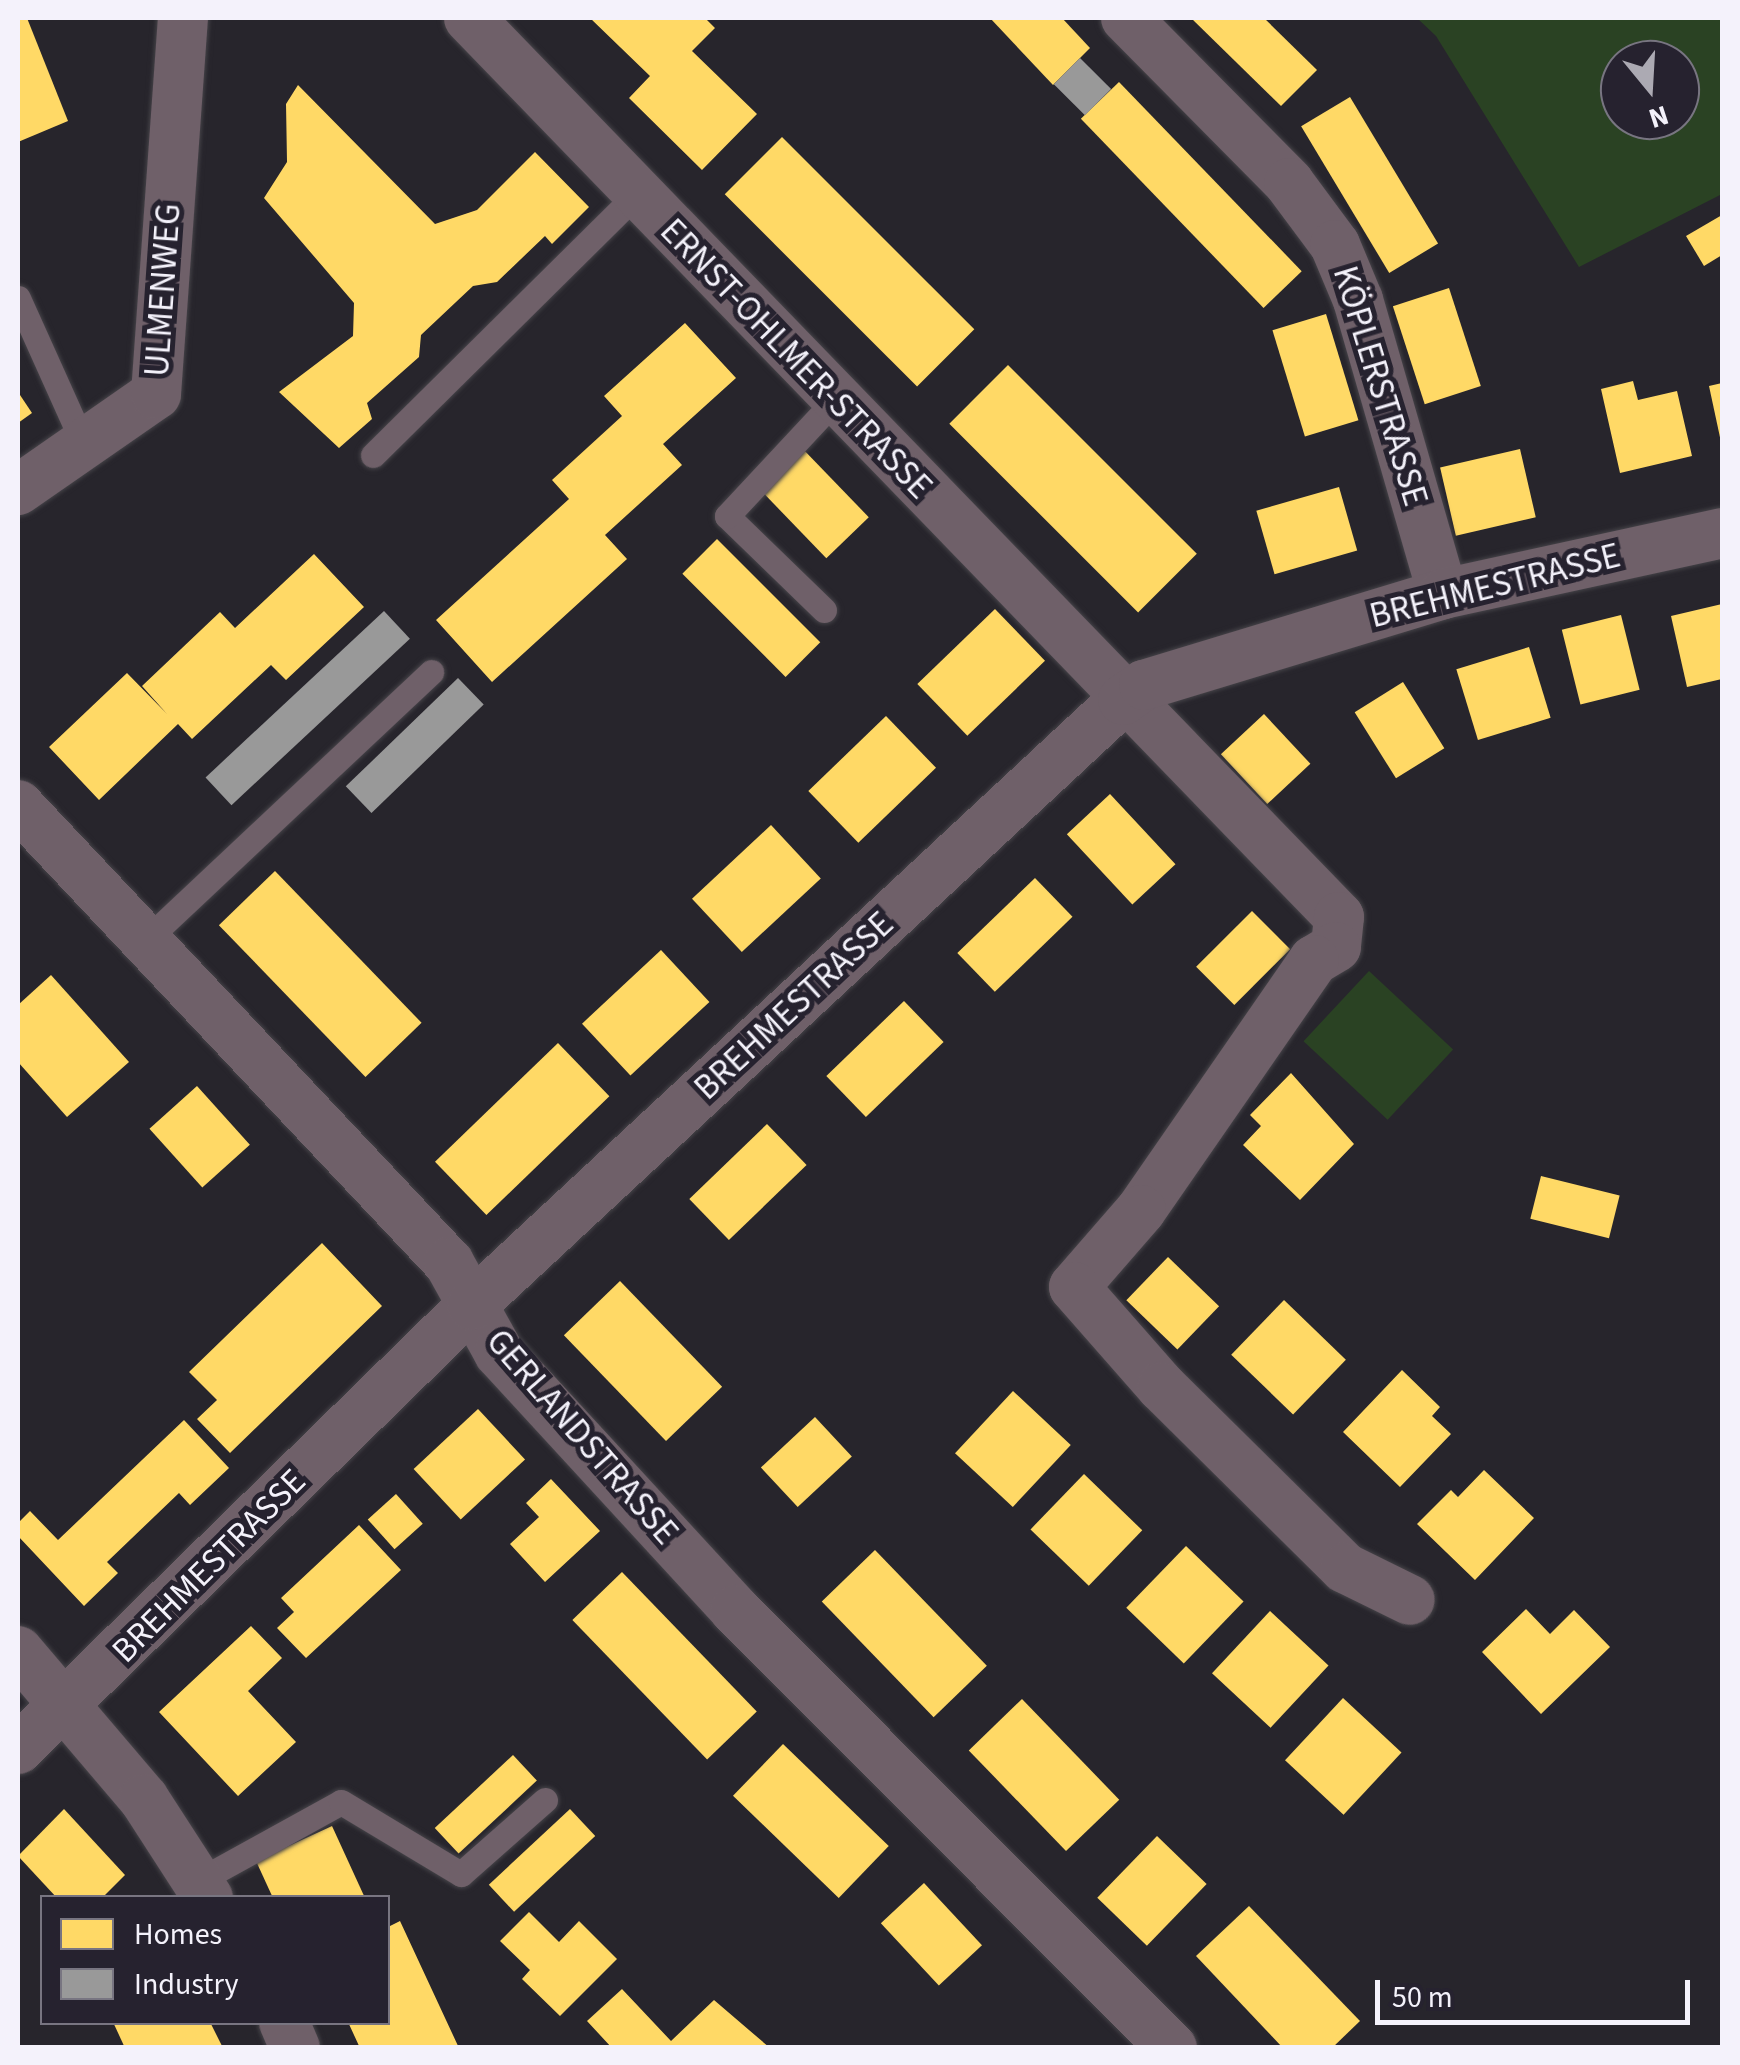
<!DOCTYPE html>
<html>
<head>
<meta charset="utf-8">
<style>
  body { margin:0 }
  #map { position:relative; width:1740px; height:2065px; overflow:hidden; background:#27252c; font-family:"Source Sans 3",sans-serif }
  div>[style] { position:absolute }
  .green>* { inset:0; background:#2a4223; transform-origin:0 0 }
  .homes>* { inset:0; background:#ffd966; transform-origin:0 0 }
  .industry>* { inset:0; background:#999; transform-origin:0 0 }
  .roads { filter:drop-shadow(0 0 2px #454348) drop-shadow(0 0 2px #454348) }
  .lane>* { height:25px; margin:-12.5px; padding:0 12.5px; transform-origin:12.5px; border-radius:12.5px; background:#6f6069 }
  .street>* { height:50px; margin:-25px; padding:0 25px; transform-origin:25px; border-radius:25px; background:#6f6069 }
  span { translate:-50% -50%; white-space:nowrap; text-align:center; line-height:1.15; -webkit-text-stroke:10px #26222f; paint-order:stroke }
  .street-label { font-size:35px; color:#f4f2fb }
  .frame { position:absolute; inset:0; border:20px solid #f4f2fb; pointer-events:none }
  .legend { position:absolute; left:40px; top:1895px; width:350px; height:130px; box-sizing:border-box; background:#26222f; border:2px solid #787581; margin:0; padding:12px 18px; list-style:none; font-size:30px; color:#f4f2fb }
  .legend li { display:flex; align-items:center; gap:20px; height:50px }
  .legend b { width:50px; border:2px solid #787581 }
  .north { position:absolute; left:1600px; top:40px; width:100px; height:100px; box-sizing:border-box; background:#26222f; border:2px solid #787581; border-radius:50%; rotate:162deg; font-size:28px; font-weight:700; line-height:40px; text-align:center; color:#f4f2fb }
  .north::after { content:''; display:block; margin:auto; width:35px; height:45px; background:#acaab3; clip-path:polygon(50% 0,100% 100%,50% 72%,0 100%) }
  .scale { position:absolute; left:1375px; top:1980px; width:315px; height:45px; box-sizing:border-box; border:5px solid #f4f2fb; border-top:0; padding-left:12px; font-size:30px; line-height:35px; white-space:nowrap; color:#f4f2fb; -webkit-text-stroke:8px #26222f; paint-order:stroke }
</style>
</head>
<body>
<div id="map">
  <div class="green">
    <i style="clip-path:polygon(evenodd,1417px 18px,1722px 18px,1722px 194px,1579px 267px,1436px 36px,1417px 18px,1620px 60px,1680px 60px,1680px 120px,1620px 120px,1620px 60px)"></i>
    <i style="left:1369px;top:971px;width:115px;height:96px;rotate:43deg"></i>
  </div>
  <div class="homes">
    <i style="clip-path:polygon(18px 18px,27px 18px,68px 121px,18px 142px)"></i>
    <i style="clip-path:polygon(590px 18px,705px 18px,715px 28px,692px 51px,757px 114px,702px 170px,629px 98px,650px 76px)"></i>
    <i style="clip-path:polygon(990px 18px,1062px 18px,1090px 48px,1053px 85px)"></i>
    <i style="clip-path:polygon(1191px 18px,1264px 18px,1317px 70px,1281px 106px)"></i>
    <i style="left:1119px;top:82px;width:263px;height:53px;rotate:46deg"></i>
    <i style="clip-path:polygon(298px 85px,435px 224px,477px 210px,535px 152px,589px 207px,552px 244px,545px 236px,497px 282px,473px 286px,421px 335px,419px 357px,367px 403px,372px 419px,339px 448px,279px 392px,353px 336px,354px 303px,264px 198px,287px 162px,286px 104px)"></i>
    <i style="left:1350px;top:97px;width:171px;height:57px;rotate:59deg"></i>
    <i style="left:782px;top:137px;width:272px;height:81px;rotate:45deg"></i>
    <i style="clip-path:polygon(1722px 215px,1722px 255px,1704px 266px,1686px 236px)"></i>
    <i style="left:1449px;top:288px;width:103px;height:59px;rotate:72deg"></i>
    <i style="left:1326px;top:314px;width:111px;height:56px;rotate:73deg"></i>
    <i style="clip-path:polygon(685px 323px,736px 378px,663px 444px,682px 465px,605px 535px,627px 559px,492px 682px,436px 620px,569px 499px,552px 480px,622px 416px,604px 396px)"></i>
    <i style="left:1008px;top:365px;width:267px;height:83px;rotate:45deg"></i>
    <i style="clip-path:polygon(1633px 381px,1638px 400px,1677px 391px,1692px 456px,1620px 473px,1601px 389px)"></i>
    <i style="clip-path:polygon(1722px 383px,1722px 442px,1721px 442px,1709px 386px)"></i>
    <i style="clip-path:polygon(18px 392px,32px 413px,18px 423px)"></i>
    <i style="left:800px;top:446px;width:99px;height:59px;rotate:46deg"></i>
    <i style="left:1520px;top:449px;width:70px;height:82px;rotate:77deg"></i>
    <i style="left:1339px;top:487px;width:66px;height:86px;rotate:74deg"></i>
    <i style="left:717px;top:539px;width:146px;height:49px;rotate:45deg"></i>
    <i style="clip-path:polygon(314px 554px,364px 607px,286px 680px,271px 665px,192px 739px,178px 724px,99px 800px,49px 747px,127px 673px,167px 714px,142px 686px,220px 612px,235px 628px)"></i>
    <i style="clip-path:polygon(1722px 604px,1722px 679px,1687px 687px,1671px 616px)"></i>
    <i style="left:995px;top:609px;width:72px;height:108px;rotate:46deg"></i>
    <i style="left:1621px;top:615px;width:77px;height:61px;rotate:76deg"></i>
    <i style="left:1529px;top:647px;width:74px;height:76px;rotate:73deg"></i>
    <i style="left:1403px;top:682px;width:78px;height:57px;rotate:58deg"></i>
    <i style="left:1264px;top:714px;width:68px;height:59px;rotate:47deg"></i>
    <i style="left:886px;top:716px;width:72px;height:108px;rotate:46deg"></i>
    <i style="left:1110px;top:794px;width:96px;height:59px;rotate:47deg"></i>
    <i style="left:771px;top:825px;width:73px;height:108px;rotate:47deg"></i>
    <i style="left:275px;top:871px;width:211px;height:78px;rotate:46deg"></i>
    <i style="left:1035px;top:878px;width:54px;height:108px;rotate:46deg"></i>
    <i style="left:1252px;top:911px;width:54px;height:79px;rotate:45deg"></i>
    <i style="left:661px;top:950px;width:71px;height:108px;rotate:47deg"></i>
    <i style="clip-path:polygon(51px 975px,129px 1062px,67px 1117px,18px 1062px,18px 1005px)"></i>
    <i style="left:904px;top:1001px;width:57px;height:108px;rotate:46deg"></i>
    <i style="left:558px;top:1043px;width:74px;height:171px;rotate:46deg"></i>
    <i style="clip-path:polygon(1291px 1073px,1354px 1144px,1300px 1200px,1243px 1145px,1261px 1126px,1250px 1115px)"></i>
    <i style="left:197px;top:1086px;width:79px;height:64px;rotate:48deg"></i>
    <i style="left:767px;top:1124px;width:57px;height:108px;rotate:46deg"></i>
    <i style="left:1541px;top:1176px;width:81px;height:44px;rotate:14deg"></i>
    <i style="clip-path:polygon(322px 1243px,382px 1306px,230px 1453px,197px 1419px,217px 1400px,189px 1372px)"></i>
    <i style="left:1168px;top:1257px;width:71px;height:60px;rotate:44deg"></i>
    <i style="left:620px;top:1281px;width:147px;height:78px;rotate:46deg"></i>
    <i style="left:1284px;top:1300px;width:86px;height:76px;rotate:44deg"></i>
    <i style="clip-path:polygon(1402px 1370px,1440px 1407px,1432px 1416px,1451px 1434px,1400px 1487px,1343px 1432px)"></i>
    <i style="left:1013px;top:1391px;width:79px;height:85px;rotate:43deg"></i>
    <i style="left:478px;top:1409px;width:69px;height:88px;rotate:47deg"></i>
    <i style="left:815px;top:1417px;width:54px;height:74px;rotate:47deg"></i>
    <i style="clip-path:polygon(184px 1420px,229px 1468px,190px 1505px,179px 1493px,107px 1562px,118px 1573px,84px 1606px,18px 1536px,18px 1523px,30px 1511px,58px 1540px)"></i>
    <i style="clip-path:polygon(1484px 1470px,1534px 1518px,1475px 1580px,1417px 1524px,1451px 1490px,1458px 1497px)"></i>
    <i style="left:1084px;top:1474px;width:81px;height:77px;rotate:44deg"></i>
    <i style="clip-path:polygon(551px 1479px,600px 1531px,545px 1582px,510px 1544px,539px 1517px,526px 1503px)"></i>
    <i style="left:396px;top:1494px;width:40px;height:38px;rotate:48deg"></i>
    <i style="clip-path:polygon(359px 1525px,401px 1570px,306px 1658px,277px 1628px,294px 1612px,281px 1598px)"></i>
    <i style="left:1186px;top:1546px;width:80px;height:86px;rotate:44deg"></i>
    <i style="left:875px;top:1550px;width:161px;height:74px;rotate:46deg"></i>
    <i style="left:622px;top:1572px;width:194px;height:69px;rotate:46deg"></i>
    <i style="clip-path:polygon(1526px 1609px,1550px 1634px,1574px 1610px,1610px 1647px,1541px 1714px,1482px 1652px)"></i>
    <i style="left:1270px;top:1611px;width:80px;height:85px;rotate:43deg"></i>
    <i style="clip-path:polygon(251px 1626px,282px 1658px,248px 1691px,296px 1742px,238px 1796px,159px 1712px)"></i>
    <i style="left:1343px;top:1698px;width:80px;height:85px;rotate:43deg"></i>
    <i style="left:1022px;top:1699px;width:140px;height:74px;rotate:46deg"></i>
    <i style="left:783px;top:1744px;width:147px;height:72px;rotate:44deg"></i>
    <i style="left:513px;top:1755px;width:35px;height:107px;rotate:47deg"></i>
    <i style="clip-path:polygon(64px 1809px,125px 1875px,102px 1898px,57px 1898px,18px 1856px)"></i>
    <i style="left:570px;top:1809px;width:37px;height:111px;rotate:47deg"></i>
    <i style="clip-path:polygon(332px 1826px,365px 1898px,273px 1898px,256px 1861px)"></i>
    <i style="left:1157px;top:1836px;width:69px;height:86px;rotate:44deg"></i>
    <i style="left:924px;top:1883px;width:85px;height:59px;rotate:47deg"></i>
    <i style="clip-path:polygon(1249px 1906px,1360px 2021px,1332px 2048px,1283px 2048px,1196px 1956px)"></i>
    <i style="clip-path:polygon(529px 1912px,559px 1942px,579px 1921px,617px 1959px,560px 2016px,522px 1979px,530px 1970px,500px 1941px)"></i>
    <i style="clip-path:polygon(400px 1921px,459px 2048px,360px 2048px,348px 2022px,388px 2022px,388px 1927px)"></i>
    <i style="clip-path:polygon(622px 1989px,671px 2041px,714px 2000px,770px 2048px,612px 2048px,587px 2021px)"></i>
    <i style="clip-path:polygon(113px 2022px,210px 2022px,223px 2048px,125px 2048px)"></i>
  </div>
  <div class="industry">
    <i style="left:1080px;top:58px;width:44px;height:37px;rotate:45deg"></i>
    <i style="left:384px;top:611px;width:38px;height:244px;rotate:47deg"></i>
    <i style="left:458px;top:678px;width:37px;height:156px;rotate:46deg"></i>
  </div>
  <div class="roads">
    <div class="lane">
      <i style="left:18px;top:298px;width:161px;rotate:65.8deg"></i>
      <i style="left:373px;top:455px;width:370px;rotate:-44.7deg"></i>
      <i style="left:824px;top:610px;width:135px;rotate:-135.9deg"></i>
      <i style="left:727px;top:516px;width:163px;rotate:-47deg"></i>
      <i style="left:147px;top:939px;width:390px;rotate:-43.2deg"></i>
      <i style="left:198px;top:1881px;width:163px;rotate:-28.9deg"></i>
      <i style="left:341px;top:1802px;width:140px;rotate:31deg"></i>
      <i style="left:461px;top:1874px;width:112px;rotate:-41.4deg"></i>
    </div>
    <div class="street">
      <i style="left:469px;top:18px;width:1251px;rotate:45.94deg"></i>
      <i style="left:1339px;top:917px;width:30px;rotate:96deg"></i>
      <i style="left:1336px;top:947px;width:26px;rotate:149deg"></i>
      <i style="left:1314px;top:960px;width:304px;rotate:124.7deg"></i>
      <i style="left:1141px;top:1210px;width:102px;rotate:131deg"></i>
      <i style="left:1074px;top:1287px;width:133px;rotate:48.7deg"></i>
      <i style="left:1162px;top:1387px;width:257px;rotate:44.7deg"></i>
      <i style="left:1345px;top:1568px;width:72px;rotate:26.2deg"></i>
      <i style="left:1126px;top:18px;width:232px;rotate:45.3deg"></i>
      <i style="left:1289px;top:183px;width:77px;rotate:53.4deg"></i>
      <i style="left:1335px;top:245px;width:60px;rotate:67.3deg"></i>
      <i style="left:1358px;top:300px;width:306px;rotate:73.9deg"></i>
      <i style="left:18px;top:490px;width:168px;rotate:-34.8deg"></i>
      <i style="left:156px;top:394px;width:377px;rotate:-85.9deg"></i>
      <i style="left:18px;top:805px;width:629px;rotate:46.74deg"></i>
      <i style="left:449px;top:1263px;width:103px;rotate:60.9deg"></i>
      <i style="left:499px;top:1353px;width:349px;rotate:47.4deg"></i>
      <i style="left:735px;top:1610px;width:619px;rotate:45.07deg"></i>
      <i style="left:18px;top:1651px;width:194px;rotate:49.6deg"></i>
      <i style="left:144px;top:1799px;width:118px;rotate:57.1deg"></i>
      <i style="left:18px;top:1749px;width:635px;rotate:-44.36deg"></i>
      <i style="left:472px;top:1305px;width:889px;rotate:-42.9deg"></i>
      <i style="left:1123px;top:700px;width:26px;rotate:-36deg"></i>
      <i style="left:1144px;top:685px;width:313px;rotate:-16.9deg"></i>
      <i style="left:1443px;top:594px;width:286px;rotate:-12.3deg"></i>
      <i style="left:284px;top:2022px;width:28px;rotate:67deg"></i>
    </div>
  </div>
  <div class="street-label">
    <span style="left:163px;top:290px;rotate:-86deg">ULMENWEG</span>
    <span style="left:796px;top:359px;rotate:46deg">ERNST-OHLMER-STRASSE</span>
    <span style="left:1380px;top:386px;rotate:73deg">KÖPLERSTRASSE</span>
    <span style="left:1495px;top:586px;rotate:-14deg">BREHMESTRASSE</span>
    <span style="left:794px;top:1006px;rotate:-43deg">BREHMESTRASSE</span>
    <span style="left:582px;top:1437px;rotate:49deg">GERLANDSTRASSE</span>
    <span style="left:209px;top:1566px;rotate:-45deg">BREHMESTRASSE</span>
  </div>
  <div class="frame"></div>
  <ul class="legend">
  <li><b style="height:28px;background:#ffd966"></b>Homes</li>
  <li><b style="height:28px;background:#999"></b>Industry</li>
  </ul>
  <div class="north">N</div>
  <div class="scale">50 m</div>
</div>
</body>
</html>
